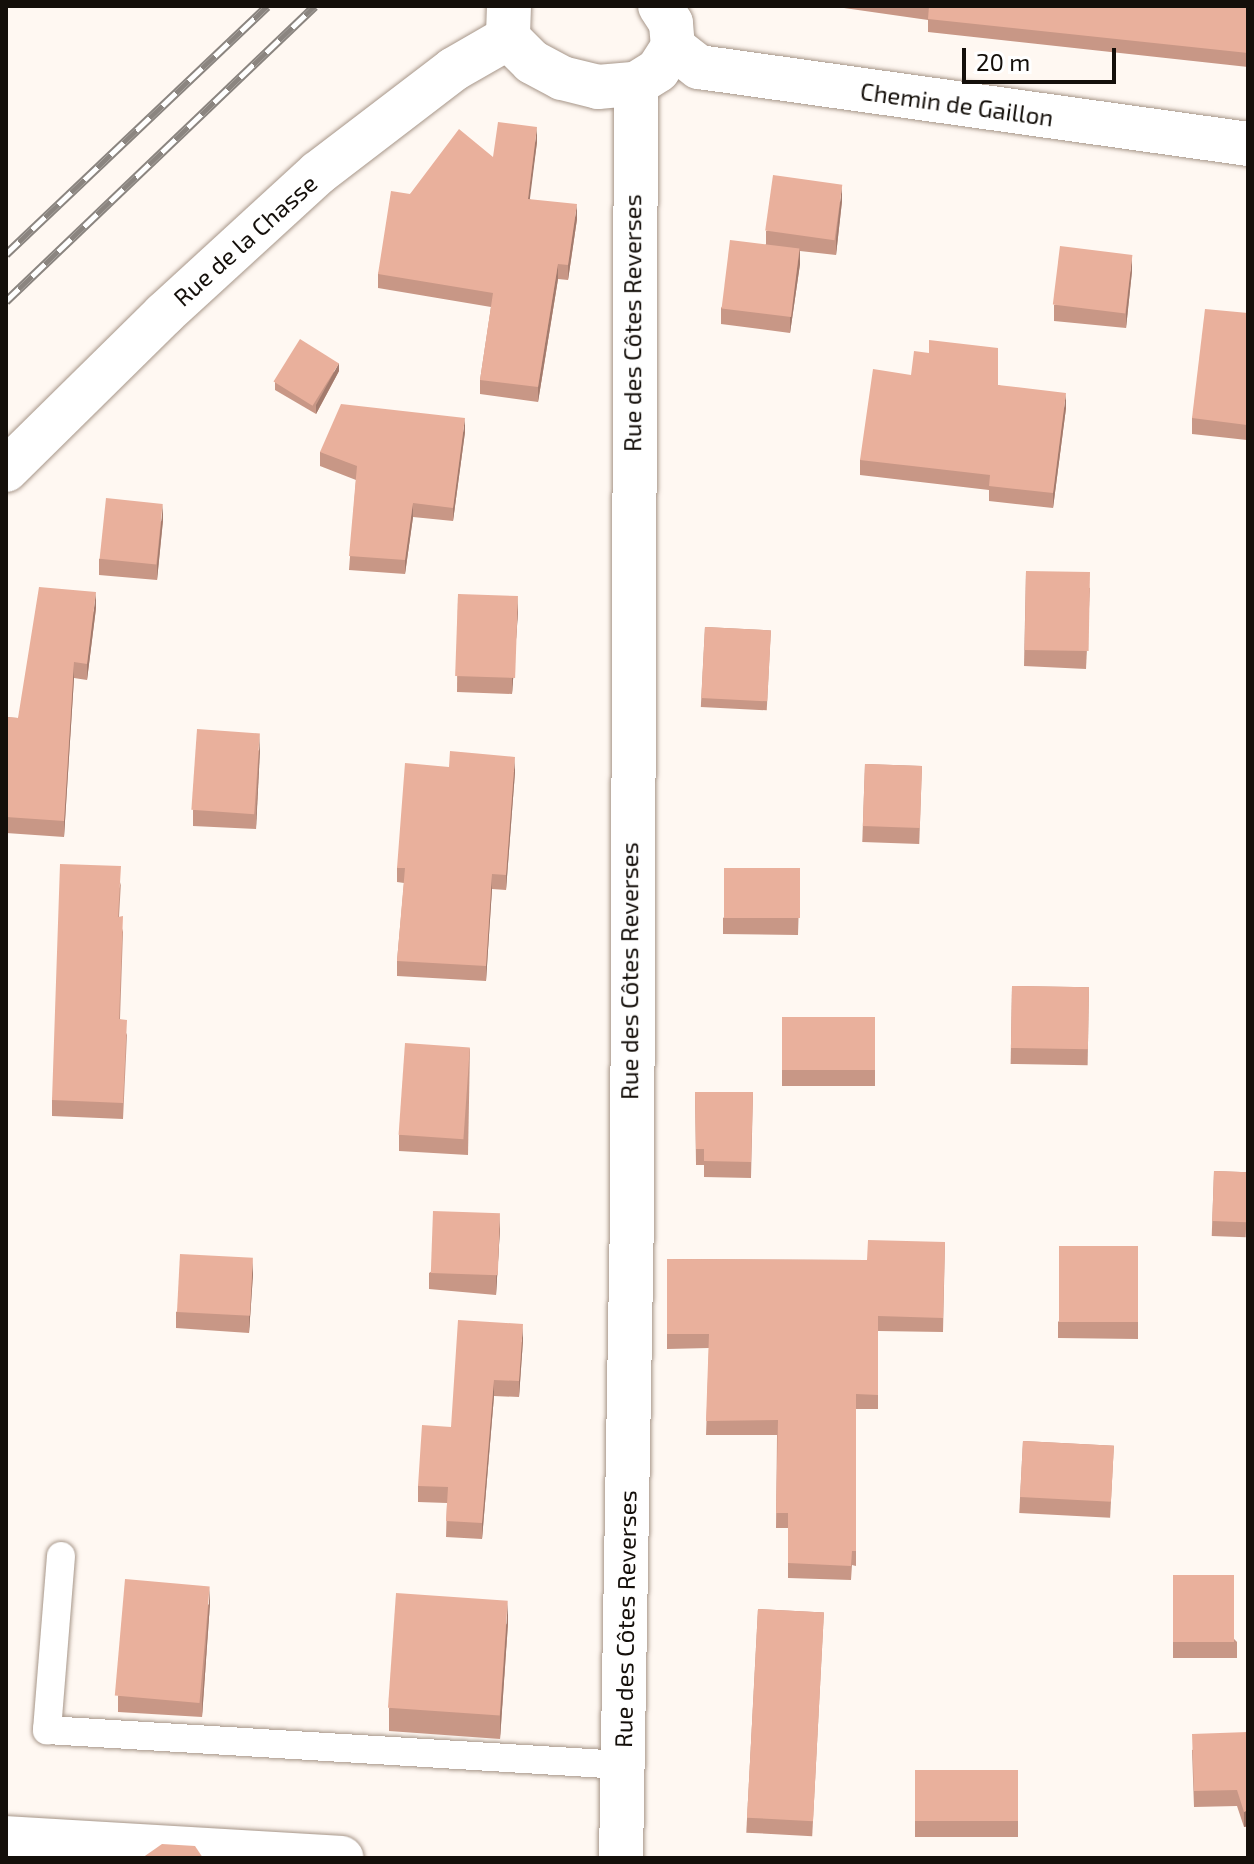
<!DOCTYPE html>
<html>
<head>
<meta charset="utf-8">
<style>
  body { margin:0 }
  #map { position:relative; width:1254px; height:1864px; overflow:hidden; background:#fff8f2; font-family:"Exo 2",sans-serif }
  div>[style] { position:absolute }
  .roads { filter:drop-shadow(0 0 2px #a79689) drop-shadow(0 0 2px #a79689) }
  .service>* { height:28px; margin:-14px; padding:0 14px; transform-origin:14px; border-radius:14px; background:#fff }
  .minor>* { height:44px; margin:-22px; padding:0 22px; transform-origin:22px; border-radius:22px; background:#fff }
  .rail>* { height:9px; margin-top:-4.5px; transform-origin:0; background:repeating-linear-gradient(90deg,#fff 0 18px,#8b8580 0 36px); box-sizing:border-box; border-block:2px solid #8b8580 }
  .wall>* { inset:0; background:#c89786; transform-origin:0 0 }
  .shaded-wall>* { inset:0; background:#a37b6d }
  .building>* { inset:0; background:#e9b09c; transform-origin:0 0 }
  span { translate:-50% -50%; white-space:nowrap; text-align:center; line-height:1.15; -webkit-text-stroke:7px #fff; paint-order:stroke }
  .street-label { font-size:24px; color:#140f0a }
  .frame { position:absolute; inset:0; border:8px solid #140f0a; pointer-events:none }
  .scale { position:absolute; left:962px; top:48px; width:154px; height:36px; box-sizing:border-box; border:4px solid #140f0a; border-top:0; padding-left:10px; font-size:24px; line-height:28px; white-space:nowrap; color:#140f0a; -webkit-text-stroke:6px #fff; paint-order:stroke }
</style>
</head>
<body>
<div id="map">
  <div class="roads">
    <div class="service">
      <i style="left:61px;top:1556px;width:175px;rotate:94.6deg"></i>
      <i style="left:47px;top:1730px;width:577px;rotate:3.48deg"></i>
    </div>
    <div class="minor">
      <i style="left:509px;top:6px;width:32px;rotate:92deg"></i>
      <i style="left:508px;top:38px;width:34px;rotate:45deg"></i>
      <i style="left:532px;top:62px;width:34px;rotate:28deg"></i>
      <i style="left:562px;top:78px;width:37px;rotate:14deg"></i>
      <i style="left:598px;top:87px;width:38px;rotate:-5deg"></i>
      <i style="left:636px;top:84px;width:26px;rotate:-32deg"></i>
      <i style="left:658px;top:70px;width:27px;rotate:-57deg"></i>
      <i style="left:673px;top:47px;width:24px;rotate:-95deg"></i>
      <i style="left:671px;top:23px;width:20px;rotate:-123deg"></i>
      <i style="left:673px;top:47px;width:33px;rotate:38deg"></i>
      <i style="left:699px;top:67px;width:554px;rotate:7.98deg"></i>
      <i style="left:6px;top:470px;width:222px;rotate:-44.6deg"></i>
      <i style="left:164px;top:314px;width:209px;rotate:-42.5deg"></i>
      <i style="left:318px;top:173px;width:171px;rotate:-37.4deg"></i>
      <i style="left:454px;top:69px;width:62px;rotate:-29.9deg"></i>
      <i style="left:6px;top:1838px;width:336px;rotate:3.4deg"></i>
      <i style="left:621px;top:1858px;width:645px;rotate:-89.02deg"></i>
      <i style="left:632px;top:1213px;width:1129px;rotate:-89.8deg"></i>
    </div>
  </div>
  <div class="rail">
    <i style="left:6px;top:254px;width:360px;rotate:-43.5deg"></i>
    <i style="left:6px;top:301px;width:427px;rotate:-43.7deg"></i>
  </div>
  <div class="wall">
    <i style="clip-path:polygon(844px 6px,1248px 6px,1248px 67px,928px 32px,928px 20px,844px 8px)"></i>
    <i style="clip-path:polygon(537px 142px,529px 199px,577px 219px,568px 280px,558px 279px,538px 402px,480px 394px,480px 380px,491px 307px,378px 288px,378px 274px,410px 194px,493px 157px)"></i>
    <i style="clip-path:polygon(842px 201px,836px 255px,800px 251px,800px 264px,790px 333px,721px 324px,721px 308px,766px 244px,766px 231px)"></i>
    <i style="clip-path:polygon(1132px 271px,1126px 328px,1054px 321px,1054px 305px)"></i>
    <i style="clip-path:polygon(1248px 313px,1247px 440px,1192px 434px,1192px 418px)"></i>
    <i style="clip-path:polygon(339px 371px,316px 414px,275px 390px,275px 382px)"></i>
    <i style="clip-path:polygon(911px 375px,998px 385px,1066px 408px,1053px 508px,989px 501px,989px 490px,860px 475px,860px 460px)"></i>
    <i style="clip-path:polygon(465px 432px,453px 521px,413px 517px,405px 574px,349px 570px,356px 480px,320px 466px,320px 452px)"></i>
    <i style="clip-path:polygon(163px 520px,157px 580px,99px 575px,99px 559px)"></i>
    <i style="clip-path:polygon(1026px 571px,1090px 588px,1086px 669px,1024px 666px)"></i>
    <i style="clip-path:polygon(458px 594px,518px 612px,512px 694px,457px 692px)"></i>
    <i style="clip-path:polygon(96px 608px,87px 680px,74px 678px,64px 837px,6px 833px,6px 717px,18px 718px)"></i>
    <i style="left:705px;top:627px;width:66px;height:80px;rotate:3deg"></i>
    <i style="clip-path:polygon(260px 749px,256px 829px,193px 826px,193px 810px)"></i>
    <i style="left:865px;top:764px;width:57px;height:78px;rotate:2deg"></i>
    <i style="clip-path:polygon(449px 767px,515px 772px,506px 890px,492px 889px,486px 981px,397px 976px,397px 961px,404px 883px,397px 882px,397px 868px)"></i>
    <i style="clip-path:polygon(800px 868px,798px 935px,723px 934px,723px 918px)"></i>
    <i style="clip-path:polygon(121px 882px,119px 917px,123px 932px,120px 1019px,127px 1035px,123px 1119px,52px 1116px,52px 1100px)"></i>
    <i style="left:1012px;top:986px;width:77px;height:78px;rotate:1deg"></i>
    <i style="left:782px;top:1017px;width:93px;height:69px"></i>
    <i style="clip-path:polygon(470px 1048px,468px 1155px,399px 1151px,399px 1135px)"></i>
    <i style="clip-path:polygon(695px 1092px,753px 1092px,751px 1178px,704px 1177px,704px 1165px,696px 1165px)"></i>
    <i style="left:1214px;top:1171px;width:34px;height:65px;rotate:2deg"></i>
    <i style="clip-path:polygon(500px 1229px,496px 1295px,429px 1289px,429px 1273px)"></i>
    <i style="clip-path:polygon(945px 1242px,943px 1332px,878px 1331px,878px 1409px,856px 1409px,856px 1566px,852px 1565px,851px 1580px,788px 1578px,788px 1528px,776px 1528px,777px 1435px,706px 1435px,709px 1348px,667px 1349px,667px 1259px,867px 1260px)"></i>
    <i style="clip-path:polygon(1138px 1246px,1138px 1339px,1058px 1338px,1058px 1322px)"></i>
    <i style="clip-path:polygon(253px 1274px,249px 1333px,176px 1328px,176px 1312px)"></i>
    <i style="clip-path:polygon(523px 1340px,519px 1397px,494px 1396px,482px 1539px,446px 1537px,447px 1503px,418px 1502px,418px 1486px,451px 1427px)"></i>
    <i style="left:1023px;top:1441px;width:91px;height:72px;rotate:3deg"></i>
    <i style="clip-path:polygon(1173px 1575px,1237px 1642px,1237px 1658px,1173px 1658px)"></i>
    <i style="clip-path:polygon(210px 1603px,202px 1717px,118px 1712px,118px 1696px)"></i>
    <i style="left:758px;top:1609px;width:66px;height:224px;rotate:3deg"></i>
    <i style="clip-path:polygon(508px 1623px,500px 1739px,389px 1731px,389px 1708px)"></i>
    <i style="clip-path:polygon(1248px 1732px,1248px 1826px,1244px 1827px,1237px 1806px,1194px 1807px,1192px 1750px)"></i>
    <i style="left:915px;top:1770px;width:103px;height:67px"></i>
  </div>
  <div class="shaded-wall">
    <i style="clip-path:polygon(537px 127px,537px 142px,528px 214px,528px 199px)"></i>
    <i style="clip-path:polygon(842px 185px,842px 201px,836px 255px,836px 239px)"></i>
    <i style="clip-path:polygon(577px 204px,577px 219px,568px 280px,568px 265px)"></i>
    <i style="clip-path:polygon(800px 248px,800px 264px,790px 333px,790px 317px)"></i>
    <i style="clip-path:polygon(1132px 255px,1132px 271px,1126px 328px,1126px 312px)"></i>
    <i style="clip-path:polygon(558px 264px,558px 279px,538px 402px,538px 387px)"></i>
    <i style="clip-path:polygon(339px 363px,339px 371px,316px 414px,316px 405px)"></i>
    <i style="clip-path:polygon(1066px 393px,1066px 408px,1053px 508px,1053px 493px)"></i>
    <i style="clip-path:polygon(465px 418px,465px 432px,453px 521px,453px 508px)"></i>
    <i style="clip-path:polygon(413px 503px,413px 517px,405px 574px,405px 560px)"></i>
    <i style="clip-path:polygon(163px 504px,163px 520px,157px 580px,157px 564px)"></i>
    <i style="clip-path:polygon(96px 592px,96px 608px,87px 680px,87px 664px)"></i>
    <i style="clip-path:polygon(518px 596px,518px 612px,512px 694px,512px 678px)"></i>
    <i style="clip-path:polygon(74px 662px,74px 678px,64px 837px,64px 821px)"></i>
    <i style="clip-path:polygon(260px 733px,260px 749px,256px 829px,256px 813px)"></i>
    <i style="clip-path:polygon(515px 757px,515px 772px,506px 890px,506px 875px)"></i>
    <i style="clip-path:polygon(492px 874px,492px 889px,486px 981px,486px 966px)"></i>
    <i style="clip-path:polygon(500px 1213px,500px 1229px,496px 1295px,496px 1279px)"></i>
    <i style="clip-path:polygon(253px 1258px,253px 1274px,249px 1333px,249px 1317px)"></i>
    <i style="clip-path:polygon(523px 1324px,523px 1340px,519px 1397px,519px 1381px)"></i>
    <i style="clip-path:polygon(494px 1380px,494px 1396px,482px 1539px,482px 1523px)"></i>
    <i style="clip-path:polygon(210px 1587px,210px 1603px,202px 1717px,202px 1701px)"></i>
    <i style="clip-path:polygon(508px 1601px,508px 1623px,500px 1739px,500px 1716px)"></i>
    <i style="clip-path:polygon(1248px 1810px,1248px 1826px,1244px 1827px,1244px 1812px)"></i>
  </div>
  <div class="building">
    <i style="clip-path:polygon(929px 6px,1248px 6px,1248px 53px,928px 19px)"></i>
    <i style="clip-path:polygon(498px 122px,537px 127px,528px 199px,577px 204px,568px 265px,558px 264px,538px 387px,480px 380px,493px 293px,378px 274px,391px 191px,410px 194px,459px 129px,493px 157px)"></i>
    <i style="left:773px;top:175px;width:70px;height:56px;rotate:8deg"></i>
    <i style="left:730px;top:240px;width:70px;height:69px;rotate:7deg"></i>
    <i style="left:1060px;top:246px;width:73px;height:59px;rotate:7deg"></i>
    <i style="clip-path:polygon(1205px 309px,1248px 313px,1247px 425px,1192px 418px)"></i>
    <i style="left:300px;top:339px;width:46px;height:50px;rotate:32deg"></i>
    <i style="clip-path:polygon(929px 340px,998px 348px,998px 385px,1066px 393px,1053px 493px,989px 486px,990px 475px,860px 460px,873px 369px,911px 375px,914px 351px,929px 353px)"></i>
    <i style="clip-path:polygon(341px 404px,465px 418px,453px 508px,413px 503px,405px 560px,349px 556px,357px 466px,320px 452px)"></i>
    <i style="left:106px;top:498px;width:57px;height:61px;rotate:6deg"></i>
    <i style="left:1026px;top:571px;width:64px;height:79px;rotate:1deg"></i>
    <i style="clip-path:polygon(39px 587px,96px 592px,87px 664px,74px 662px,64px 821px,6px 817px,6px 717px,18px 718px)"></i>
    <i style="left:458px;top:594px;width:60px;height:82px;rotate:2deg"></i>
    <i style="left:705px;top:627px;width:66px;height:71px;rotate:3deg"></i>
    <i style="left:197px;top:729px;width:63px;height:81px;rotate:4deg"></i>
    <i style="clip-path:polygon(450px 751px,515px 757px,506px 875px,492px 874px,486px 966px,397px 961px,405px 868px,397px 868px,405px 763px,449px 767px)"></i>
    <i style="left:865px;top:764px;width:57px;height:62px;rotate:2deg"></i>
    <i style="clip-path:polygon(60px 864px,121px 866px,118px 917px,123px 916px,119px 1019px,127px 1020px,123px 1103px,52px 1100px)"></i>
    <i style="left:724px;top:868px;width:76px;height:50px"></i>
    <i style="left:1012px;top:986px;width:77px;height:62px;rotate:1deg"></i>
    <i style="left:782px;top:1017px;width:93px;height:53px"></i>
    <i style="left:405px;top:1043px;width:65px;height:92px;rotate:4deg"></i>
    <i style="clip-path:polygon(695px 1092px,753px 1092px,751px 1162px,704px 1161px,704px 1149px,696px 1149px)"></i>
    <i style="left:1214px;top:1171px;width:34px;height:50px;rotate:2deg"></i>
    <i style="left:433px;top:1211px;width:67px;height:62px;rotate:2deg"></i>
    <i style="clip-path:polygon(868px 1240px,945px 1242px,943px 1318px,878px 1316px,878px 1395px,856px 1394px,856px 1551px,852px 1551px,851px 1566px,788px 1563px,788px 1513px,776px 1513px,778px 1420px,706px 1421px,709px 1334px,667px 1334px,667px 1259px,867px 1260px)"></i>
    <i style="left:1059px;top:1246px;width:79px;height:76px"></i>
    <i style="left:180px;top:1254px;width:73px;height:58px;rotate:3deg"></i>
    <i style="clip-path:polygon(458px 1320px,523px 1324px,519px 1381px,494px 1380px,482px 1523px,446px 1521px,448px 1487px,418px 1486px,422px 1425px,451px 1427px)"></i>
    <i style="left:1023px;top:1441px;width:91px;height:56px;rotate:3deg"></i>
    <i style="left:1173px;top:1575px;width:61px;height:67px"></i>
    <i style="left:125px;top:1579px;width:85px;height:117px;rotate:5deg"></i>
    <i style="left:396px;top:1593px;width:112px;height:115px;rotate:4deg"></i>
    <i style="left:758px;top:1609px;width:66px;height:209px;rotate:3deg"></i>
    <i style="clip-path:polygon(1248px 1732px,1248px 1810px,1244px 1812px,1237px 1790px,1194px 1791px,1192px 1734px)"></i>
    <i style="left:915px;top:1770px;width:103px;height:51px"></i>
    <i style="clip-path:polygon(162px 1844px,195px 1846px,203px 1858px,142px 1858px)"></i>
  </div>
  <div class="street-label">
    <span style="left:957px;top:104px;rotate:8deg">Chemin de Gaillon</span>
    <span style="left:245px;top:240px;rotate:-42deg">Rue de la Chasse</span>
    <span style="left:632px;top:323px;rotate:-90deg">Rue des Côtes Reverses</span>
    <span style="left:629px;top:971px;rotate:-90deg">Rue des Côtes Reverses</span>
    <span style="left:625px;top:1619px;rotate:-89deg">Rue des Côtes Reverses</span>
  </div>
  <div class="frame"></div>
  <div class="scale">20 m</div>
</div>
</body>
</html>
